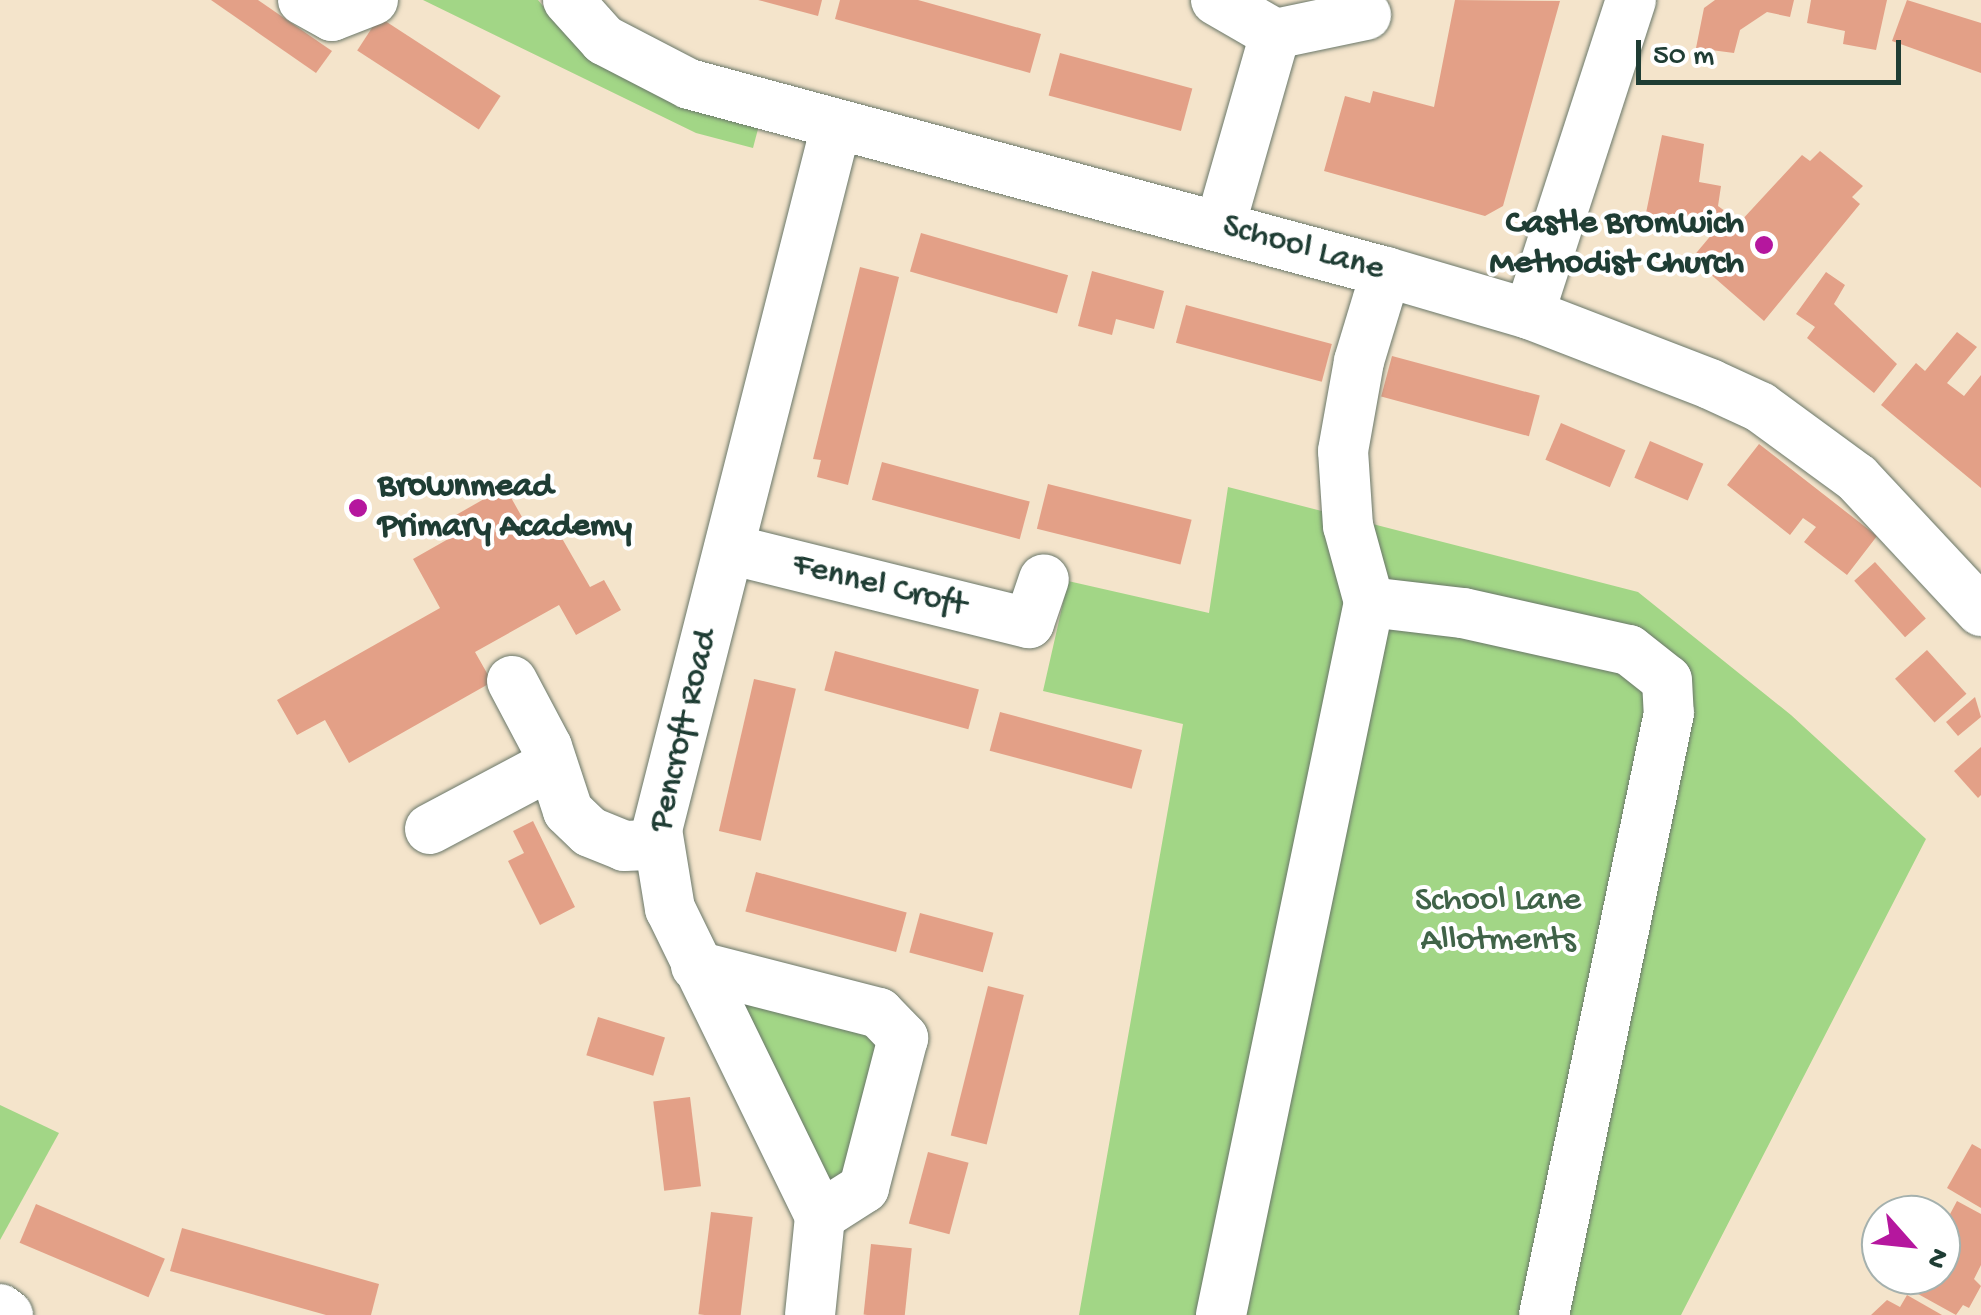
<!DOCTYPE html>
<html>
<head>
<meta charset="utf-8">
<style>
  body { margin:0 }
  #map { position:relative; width:1981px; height:1315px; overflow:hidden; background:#f4e4cb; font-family:"Gochi Hand",sans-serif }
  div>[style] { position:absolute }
  .green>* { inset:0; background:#a2d686 }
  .building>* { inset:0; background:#e3a087; transform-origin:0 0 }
  .roads { filter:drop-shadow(0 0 2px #6a7769) drop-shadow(0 0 2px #6a7769) }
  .minor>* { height:50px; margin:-25px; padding:0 25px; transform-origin:25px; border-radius:25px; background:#fff }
  .dots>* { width:28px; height:28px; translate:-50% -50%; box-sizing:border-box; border:5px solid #fff; border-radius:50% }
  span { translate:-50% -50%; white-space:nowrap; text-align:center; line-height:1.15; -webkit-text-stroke:8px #fff; paint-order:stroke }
  .poi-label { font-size:35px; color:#1f3d34; font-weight:700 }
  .right { translate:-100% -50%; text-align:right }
  .left { translate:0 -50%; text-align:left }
  .street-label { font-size:35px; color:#1f3d34 }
  .park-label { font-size:35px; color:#406348 }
  .north { position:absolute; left:1861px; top:1195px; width:100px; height:100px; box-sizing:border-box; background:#fff; border:2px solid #a5b1ae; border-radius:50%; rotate:117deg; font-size:28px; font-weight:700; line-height:40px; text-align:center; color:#1f3d34 }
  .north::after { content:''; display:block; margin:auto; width:35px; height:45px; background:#b5179e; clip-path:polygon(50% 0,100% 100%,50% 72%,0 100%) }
  .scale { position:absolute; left:1636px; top:40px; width:265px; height:45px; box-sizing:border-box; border:5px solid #1f3d34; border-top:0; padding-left:12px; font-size:30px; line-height:35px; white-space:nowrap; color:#1f3d34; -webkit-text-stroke:8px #fff; paint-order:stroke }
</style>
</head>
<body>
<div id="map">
  <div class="green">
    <i style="clip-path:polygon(423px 0,538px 0,555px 21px,626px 72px,758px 129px,753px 148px,696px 133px)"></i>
    <i style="clip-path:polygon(1228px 487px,1638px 592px,1791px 715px,1926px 839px,1681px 1315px,1079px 1315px,1183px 724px,1043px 691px,1068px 581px,1209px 613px)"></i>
    <i style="clip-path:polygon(732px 992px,872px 1029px,890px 1048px,860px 1167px,825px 1190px)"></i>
    <i style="clip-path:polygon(0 1105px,59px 1133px,0 1240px)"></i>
  </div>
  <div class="building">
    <i style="clip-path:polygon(211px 0,258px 0,332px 51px,316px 73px)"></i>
    <i style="clip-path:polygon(758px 0,822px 0,818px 16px)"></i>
    <i style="clip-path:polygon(840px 0,918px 0,1041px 34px,1030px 73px,835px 19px)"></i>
    <i style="clip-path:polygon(1455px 0,1560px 1px,1503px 206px,1485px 216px,1324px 171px,1345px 96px,1370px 103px,1373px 91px,1434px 107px)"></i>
    <i style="clip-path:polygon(1715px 0,1794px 0,1790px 17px,1767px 12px,1740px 30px,1734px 53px,1696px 48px,1704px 8px)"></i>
    <i style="clip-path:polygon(1811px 0,1887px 0,1876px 50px,1843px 44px,1845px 31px,1807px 23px)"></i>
    <i style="clip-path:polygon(1907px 0,1981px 23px,1981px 73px,1892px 41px)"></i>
    <i style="left:379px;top:17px;width:145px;height:40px;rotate:33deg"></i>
    <i style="left:1060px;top:53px;width:137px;height:44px;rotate:15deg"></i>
    <i style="clip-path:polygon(1662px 135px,1704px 144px,1699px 182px,1721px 186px,1718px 206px,1740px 222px,1802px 155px,1810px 161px,1820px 151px,1863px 186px,1852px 197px,1860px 204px,1764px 321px,1692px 258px,1713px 233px,1691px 221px,1646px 213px)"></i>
    <i style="left:921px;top:233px;width:153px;height:40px;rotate:16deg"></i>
    <i style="clip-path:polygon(860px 267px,899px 277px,848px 485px,817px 477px,821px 460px,813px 459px)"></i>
    <i style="clip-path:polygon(1092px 271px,1164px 291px,1154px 329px,1116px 319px,1112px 335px,1078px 326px)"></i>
    <i style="clip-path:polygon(1826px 272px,1845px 285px,1834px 304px,1897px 364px,1874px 393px,1807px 338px,1815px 327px,1796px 314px)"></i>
    <i style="left:1186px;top:305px;width:151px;height:39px;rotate:15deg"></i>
    <i style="clip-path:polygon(1957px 332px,1977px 347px,1947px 383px,1964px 396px,1981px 375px,1981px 488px,1881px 405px,1916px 363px,1925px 371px)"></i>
    <i style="left:1392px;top:356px;width:153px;height:42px;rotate:15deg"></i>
    <i style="left:1561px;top:423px;width:70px;height:40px;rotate:23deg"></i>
    <i style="left:1650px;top:441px;width:58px;height:40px;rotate:23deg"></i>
    <i style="clip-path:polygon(1759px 444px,1877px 536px,1847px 575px,1804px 542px,1816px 527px,1803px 518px,1790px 535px,1727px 485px)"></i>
    <i style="left:882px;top:462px;width:153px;height:39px;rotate:15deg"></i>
    <i style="left:1048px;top:484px;width:148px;height:46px;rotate:14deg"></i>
    <i style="clip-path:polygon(505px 487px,531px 533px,552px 521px,590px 587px,604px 580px,621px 610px,576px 635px,559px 605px,475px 652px,492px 682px,349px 763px,325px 720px,297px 735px,277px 700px,440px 608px,413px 559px,450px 538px,442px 523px)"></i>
    <i style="left:1875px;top:562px;width:76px;height:28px;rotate:48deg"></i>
    <i style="left:1927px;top:650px;width:59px;height:43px;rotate:48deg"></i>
    <i style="left:835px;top:651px;width:149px;height:41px;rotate:15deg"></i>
    <i style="left:754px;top:679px;width:43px;height:156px;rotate:13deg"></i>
    <i style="clip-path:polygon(1975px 697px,1981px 717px,1958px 736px,1946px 722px)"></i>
    <i style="left:1000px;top:712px;width:147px;height:40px;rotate:15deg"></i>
    <i style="clip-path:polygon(1981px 747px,1981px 795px,1978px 798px,1954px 771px)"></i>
    <i style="clip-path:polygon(533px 821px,575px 907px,540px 925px,508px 861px,524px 853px,513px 831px)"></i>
    <i style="left:756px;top:872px;width:156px;height:41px;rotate:15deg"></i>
    <i style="left:920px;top:913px;width:76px;height:41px;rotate:15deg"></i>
    <i style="left:988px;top:986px;width:37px;height:154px;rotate:14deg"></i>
    <i style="left:598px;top:1017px;width:70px;height:40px;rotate:17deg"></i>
    <i style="left:690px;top:1097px;width:90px;height:37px;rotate:83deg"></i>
    <i style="clip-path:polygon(1972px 1144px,1981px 1149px,1981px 1208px,1947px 1188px)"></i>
    <i style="left:928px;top:1152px;width:42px;height:74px;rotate:15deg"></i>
    <i style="clip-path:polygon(1957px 1201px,1981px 1214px,1981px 1265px,1974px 1279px,1981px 1286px,1969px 1308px,1963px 1305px,1956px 1315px,1909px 1289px,1917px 1275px,1941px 1275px,1941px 1231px)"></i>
    <i style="left:36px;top:1204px;width:140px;height:42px;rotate:23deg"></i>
    <i style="left:711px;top:1212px;width:42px;height:103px;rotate:7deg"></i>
    <i style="clip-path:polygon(182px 1228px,379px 1284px,371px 1315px,326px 1315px,170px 1271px)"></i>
    <i style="left:871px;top:1244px;width:41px;height:71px;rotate:6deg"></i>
    <i style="clip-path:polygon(1907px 1295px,1942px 1315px,1871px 1315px,1887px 1300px,1900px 1307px)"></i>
  </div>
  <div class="roads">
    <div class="minor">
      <i style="left:303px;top:0;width:33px;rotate:29deg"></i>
      <i style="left:332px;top:16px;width:44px;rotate:-21.3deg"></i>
      <i style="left:568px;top:0;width:54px;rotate:48deg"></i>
      <i style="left:604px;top:40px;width:96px;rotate:27.4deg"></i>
      <i style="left:689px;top:84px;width:722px;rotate:15.1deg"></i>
      <i style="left:1386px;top:272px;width:149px;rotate:16.4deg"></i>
      <i style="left:1529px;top:314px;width:194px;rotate:21.1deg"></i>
      <i style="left:1710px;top:384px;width:55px;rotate:24.7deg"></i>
      <i style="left:1760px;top:407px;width:120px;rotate:36.2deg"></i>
      <i style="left:1857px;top:478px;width:182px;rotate:47deg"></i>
      <i style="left:1216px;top:0;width:68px;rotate:30deg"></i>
      <i style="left:1220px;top:226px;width:200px;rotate:-74deg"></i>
      <i style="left:1275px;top:34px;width:93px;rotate:-11.8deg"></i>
      <i style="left:1529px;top:314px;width:330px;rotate:-72deg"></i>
      <i style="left:729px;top:549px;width:309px;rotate:13.9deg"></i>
      <i style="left:1029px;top:623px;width:46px;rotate:-71.2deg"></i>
      <i style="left:1369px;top:602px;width:95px;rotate:6.7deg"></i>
      <i style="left:1463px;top:613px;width:170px;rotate:12.6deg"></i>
      <i style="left:1629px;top:650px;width:48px;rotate:38.3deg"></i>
      <i style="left:1667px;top:680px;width:33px;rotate:87deg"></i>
      <i style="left:1669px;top:713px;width:615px;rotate:101.73deg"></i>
      <i style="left:512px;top:681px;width:75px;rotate:62.1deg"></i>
      <i style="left:547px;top:747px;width:67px;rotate:71.8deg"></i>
      <i style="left:568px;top:811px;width:30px;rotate:44deg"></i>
      <i style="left:590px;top:832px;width:37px;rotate:22deg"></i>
      <i style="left:624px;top:846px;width:33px;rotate:-2deg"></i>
      <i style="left:430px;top:829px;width:138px;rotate:-28deg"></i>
      <i style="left:696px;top:966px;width:189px;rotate:14.4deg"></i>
      <i style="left:879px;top:1013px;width:35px;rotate:46deg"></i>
      <i style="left:903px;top:1038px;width:155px;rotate:104.6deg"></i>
      <i style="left:864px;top:1188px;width:52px;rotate:147.5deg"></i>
      <i style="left:0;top:1309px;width:10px;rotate:37deg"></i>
      <i style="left:810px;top:1315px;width:100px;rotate:-84.2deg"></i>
      <i style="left:820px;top:1216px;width:342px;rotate:-116deg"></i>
      <i style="left:670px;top:909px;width:80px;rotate:-99.3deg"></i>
      <i style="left:657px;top:830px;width:726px;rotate:-75.73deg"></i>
      <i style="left:1221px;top:1315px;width:728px;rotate:-78.27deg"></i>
      <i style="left:1369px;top:602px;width:79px;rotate:-105.4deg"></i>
      <i style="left:1348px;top:526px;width:75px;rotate:-93.8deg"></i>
      <i style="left:1343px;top:451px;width:91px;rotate:-79.9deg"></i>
      <i style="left:1359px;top:361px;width:93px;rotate:-73.1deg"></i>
    </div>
  </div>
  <div class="dots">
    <i style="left:1764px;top:245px;background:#b5179e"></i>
    <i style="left:358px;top:508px;background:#b5179e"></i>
  </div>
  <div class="poi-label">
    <span class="right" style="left:1744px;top:245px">Castle Bromwich<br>Methodist Church</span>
    <span class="left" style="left:378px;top:508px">Brownmead<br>Primary Academy</span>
  </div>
  <div class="street-label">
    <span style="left:1303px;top:249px;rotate:16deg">School Lane</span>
    <span style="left:879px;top:587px;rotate:14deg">Fennel Croft</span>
    <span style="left:685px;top:731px;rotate:-77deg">Pencroft Road</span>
  </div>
  <div class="park-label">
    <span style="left:1498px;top:922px">School Lane<br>Allotments</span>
  </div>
  <div class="north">N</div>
  <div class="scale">50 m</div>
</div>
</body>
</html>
